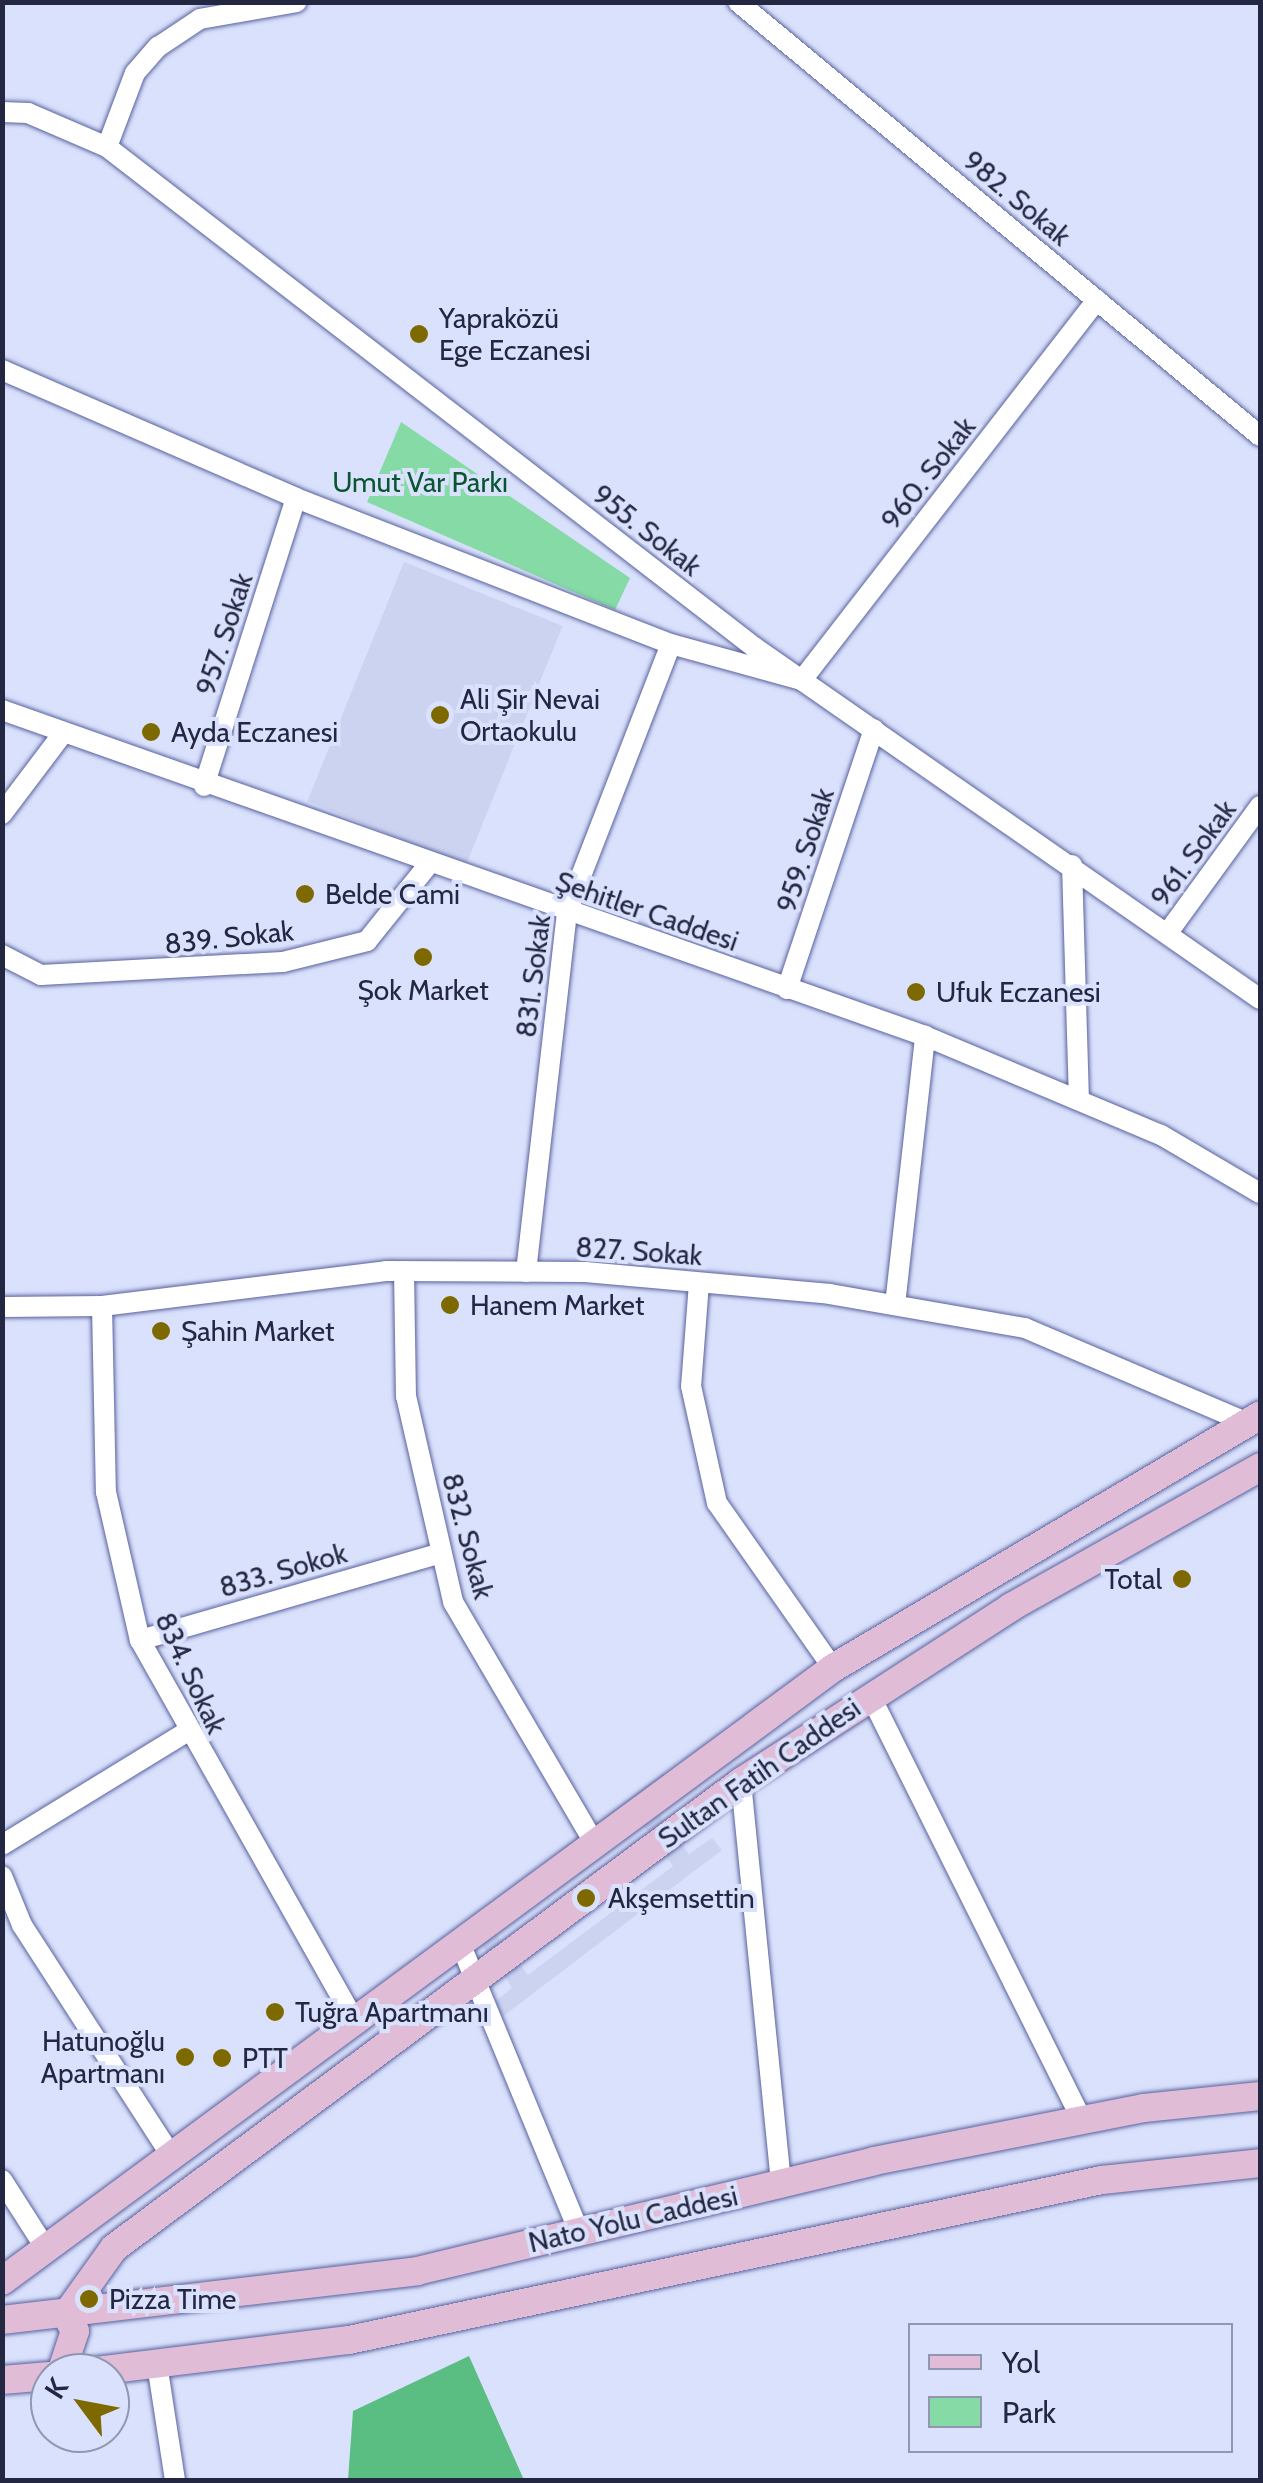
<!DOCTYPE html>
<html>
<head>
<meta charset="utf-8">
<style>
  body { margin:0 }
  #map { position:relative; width:1263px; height:2483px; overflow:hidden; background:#dae1fc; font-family:Cabin,sans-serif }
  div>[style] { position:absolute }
  .built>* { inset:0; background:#ccd3f1; transform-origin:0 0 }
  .green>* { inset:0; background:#85daa5 }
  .forest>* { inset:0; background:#5abe83 }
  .roads { filter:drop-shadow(0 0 2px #58629e) drop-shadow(0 0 2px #58629e) }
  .minor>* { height:20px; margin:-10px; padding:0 10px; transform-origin:10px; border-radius:10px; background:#fff }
  .major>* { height:28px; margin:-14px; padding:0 14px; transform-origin:14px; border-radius:14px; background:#e0bcd7 }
  .dots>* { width:28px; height:28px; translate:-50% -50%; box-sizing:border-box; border:5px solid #dae1fc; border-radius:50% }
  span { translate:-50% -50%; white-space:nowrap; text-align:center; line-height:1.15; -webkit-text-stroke:8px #dae1fc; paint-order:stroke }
  .street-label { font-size:28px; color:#232741 }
  .poi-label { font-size:28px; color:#232741 }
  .left { translate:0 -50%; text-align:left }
  .right { translate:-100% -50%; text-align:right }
  .park-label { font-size:28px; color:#085731 }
  .frame { position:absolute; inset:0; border:5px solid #232741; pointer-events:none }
  .legend { position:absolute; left:908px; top:2323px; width:325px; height:130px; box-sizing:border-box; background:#dae1fc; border:2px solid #9197b1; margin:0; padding:12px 18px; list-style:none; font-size:30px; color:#232741 }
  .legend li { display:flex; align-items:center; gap:20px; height:50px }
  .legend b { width:50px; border:2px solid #9197b1 }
  .north { position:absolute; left:30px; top:2353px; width:100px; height:100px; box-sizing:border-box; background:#dae1fc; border:2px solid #9197b1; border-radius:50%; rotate:302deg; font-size:28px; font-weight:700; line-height:40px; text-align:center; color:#232741 }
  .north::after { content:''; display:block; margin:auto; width:35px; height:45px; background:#7e6900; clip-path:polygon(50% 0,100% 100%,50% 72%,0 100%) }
</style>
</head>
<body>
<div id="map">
  <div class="built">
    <i style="left:404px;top:562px;width:171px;height:258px;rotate:22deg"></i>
    <i style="clip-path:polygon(evenodd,663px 1773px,672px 1785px,650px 1803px,689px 1854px,712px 1838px,722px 1850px,502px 2017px,492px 2004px,512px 1988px,502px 1971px,488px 1988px,460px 1974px,489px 1954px,474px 1936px,445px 1939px,663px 1773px,635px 1814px,649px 1833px,636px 1844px,661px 1849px,673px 1866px,528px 1975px,489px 1925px,635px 1814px)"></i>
  </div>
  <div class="green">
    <i style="clip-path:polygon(401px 422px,630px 578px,615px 610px,367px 502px)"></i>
  </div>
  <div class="forest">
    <i style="clip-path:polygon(469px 2356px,524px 2480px,348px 2480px,353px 2411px)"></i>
  </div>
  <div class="roads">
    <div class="minor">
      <i style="left:738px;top:2px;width:679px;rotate:39.74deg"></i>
      <i style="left:2px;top:112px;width:26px;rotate:2deg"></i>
      <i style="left:28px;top:113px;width:86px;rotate:23.3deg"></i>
      <i style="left:107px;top:147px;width:818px;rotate:37.7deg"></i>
      <i style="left:754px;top:647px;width:616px;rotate:34.82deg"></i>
      <i style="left:107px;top:147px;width:79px;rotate:-69.3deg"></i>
      <i style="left:135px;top:73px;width:35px;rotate:-49deg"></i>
      <i style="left:158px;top:47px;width:50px;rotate:-33.7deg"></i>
      <i style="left:200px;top:19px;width:98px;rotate:-9.9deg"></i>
      <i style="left:2px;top:370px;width:321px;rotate:23.5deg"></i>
      <i style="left:296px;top:498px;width:402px;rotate:21.3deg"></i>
      <i style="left:671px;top:644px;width:136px;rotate:15.4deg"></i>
      <i style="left:802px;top:680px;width:481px;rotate:-52.2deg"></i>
      <i style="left:2px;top:710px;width:979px;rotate:19.45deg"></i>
      <i style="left:925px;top:1036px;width:256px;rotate:22.8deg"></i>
      <i style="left:1161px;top:1135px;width:115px;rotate:30.4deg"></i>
      <i style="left:204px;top:786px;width:302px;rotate:-72.3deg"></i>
      <i style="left:2px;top:814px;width:98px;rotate:-52.9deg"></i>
      <i style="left:1072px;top:865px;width:232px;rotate:88.3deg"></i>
      <i style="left:1169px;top:931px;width:155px;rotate:-53.9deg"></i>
      <i style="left:2px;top:955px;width:44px;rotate:27.1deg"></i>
      <i style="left:41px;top:975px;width:242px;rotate:-3.1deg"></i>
      <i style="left:283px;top:962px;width:87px;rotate:-14deg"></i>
      <i style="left:367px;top:941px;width:97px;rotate:-51.2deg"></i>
      <i style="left:787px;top:989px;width:274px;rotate:-71.5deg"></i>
      <i style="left:404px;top:1271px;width:125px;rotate:89.1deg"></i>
      <i style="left:406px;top:1396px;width:211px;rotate:77.1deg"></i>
      <i style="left:453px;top:1602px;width:277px;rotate:59.6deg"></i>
      <i style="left:526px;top:1272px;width:362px;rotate:-83.5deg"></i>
      <i style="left:567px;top:912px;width:287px;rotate:-68.8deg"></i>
      <i style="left:699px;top:1283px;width:103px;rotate:94.4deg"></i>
      <i style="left:691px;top:1386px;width:120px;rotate:77.5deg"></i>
      <i style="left:717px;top:1503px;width:202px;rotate:54.9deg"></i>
      <i style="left:895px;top:1305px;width:271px;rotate:-83.6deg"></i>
      <i style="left:102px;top:1306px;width:186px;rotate:88.8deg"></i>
      <i style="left:106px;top:1492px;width:152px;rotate:77.1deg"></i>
      <i style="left:140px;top:1640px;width:441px;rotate:60.6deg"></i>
      <i style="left:2px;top:1307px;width:100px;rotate:-0.6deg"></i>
      <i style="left:102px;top:1306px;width:286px;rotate:-7deg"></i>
      <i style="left:386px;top:1271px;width:199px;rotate:0.3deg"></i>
      <i style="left:585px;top:1272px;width:246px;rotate:5.1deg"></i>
      <i style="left:830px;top:1294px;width:198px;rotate:9.9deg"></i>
      <i style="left:1025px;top:1328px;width:245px;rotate:23.1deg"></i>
      <i style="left:140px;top:1640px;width:313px;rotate:-16.1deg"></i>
      <i style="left:870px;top:1695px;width:475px;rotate:63.5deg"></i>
      <i style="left:741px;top:1782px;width:404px;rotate:84.3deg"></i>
      <i style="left:2px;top:1845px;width:215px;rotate:-31.5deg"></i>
      <i style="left:2px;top:1876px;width:53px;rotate:67.8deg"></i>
      <i style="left:22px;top:1925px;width:274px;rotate:57.1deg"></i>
      <i style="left:460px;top:1943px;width:313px;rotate:67.6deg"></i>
      <i style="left:2px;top:2180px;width:76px;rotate:57.4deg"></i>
      <i style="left:157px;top:2364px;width:117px;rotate:81.2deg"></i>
    </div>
    <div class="major">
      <i style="left:2px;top:2281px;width:1033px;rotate:-36.41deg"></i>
      <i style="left:833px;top:1668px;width:496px;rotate:-30.6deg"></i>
      <i style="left:2px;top:2320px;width:418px;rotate:-6.7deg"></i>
      <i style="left:417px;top:2271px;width:470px;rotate:-13.5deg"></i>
      <i style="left:874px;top:2161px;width:275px;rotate:-11.1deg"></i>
      <i style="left:1144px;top:2108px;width:117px;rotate:-5.9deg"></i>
      <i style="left:61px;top:2373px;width:44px;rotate:-71.6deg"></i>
      <i style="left:75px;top:2331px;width:18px;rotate:-119deg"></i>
      <i style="left:66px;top:2315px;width:82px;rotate:-54.4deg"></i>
      <i style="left:114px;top:2248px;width:781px;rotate:-36.62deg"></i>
      <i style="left:741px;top:1782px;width:322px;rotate:-32.9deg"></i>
      <i style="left:1011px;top:1607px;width:286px;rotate:-29.3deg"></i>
      <i style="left:80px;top:2373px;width:271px;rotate:-7deg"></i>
      <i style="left:349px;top:2340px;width:770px;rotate:-12deg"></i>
      <i style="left:1102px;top:2180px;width:159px;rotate:-6.1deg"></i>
      <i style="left:2px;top:2380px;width:48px;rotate:-4.8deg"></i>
    </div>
  </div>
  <div class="dots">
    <i style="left:419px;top:334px;background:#7e6900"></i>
    <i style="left:440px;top:715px;background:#7e6900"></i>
    <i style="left:151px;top:732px;background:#7e6900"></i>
    <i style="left:305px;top:894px;background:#7e6900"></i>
    <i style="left:423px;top:957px;background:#7e6900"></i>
    <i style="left:916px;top:992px;background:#7e6900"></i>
    <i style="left:450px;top:1305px;background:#7e6900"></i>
    <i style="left:161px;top:1331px;background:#7e6900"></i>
    <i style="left:1182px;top:1579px;background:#7e6900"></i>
    <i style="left:586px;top:1898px;background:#7e6900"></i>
    <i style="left:275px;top:2012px;background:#7e6900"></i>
    <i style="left:185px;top:2057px;background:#7e6900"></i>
    <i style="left:222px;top:2058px;background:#7e6900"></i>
    <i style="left:89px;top:2299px;background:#7e6900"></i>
  </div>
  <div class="street-label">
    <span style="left:1017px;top:198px;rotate:40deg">982. Sokak</span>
    <span style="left:928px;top:473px;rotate:-52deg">960. Sokak</span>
    <span style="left:647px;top:530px;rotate:38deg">955. Sokak</span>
    <span style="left:224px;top:634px;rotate:-72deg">957. Sokak</span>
    <span style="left:805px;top:850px;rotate:-72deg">959. Sokak</span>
    <span style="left:1193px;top:853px;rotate:-54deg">961. Sokak</span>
    <span style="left:647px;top:911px;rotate:19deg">Şehitler Caddesi</span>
    <span style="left:229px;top:937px;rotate:-6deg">839. Sokak</span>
    <span style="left:533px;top:976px;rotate:-83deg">831. Sokak</span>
    <span style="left:639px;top:1251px;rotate:4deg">827. Sokak</span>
    <span style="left:468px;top:1536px;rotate:75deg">832. Sokak</span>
    <span style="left:283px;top:1570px;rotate:-16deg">833. Sokok</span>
    <span style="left:191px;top:1673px;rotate:65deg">834. Sokak</span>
    <span style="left:759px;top:1773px;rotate:-35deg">Sultan Fatih Caddesi</span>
    <span style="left:633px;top:2219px;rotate:-13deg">Nato Yolu Caddesi</span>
  </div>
  <div class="poi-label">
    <span class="left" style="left:439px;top:334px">Yapraközü<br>Ege Eczanesi</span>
    <span class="left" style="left:460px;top:715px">Ali Şir Nevai<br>Ortaokulu</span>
    <span class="left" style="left:171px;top:732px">Ayda Eczanesi</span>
    <span class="left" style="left:325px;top:894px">Belde Cami</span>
    <span style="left:423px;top:990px">Şok Market</span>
    <span class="left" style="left:936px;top:992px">Ufuk Eczanesi</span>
    <span class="left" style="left:470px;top:1305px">Hanem Market</span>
    <span class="left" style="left:181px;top:1331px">Şahin Market</span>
    <span class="right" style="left:1162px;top:1579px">Total</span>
    <span class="left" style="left:608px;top:1898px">Akşemsettin</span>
    <span class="left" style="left:295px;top:2012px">Tuğra Apartmanı</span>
    <span class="right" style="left:165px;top:2057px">Hatunoğlu<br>Apartmanı</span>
    <span class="left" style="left:242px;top:2058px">PTT</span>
    <span class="left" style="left:109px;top:2299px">Pizza Time</span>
  </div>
  <div class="park-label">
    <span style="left:420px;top:482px">Umut Var Parkı</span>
  </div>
  <div class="frame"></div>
  <ul class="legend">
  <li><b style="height:12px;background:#e0bcd7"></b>Yol</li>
  <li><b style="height:28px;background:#85daa5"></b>Park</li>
  </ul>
  <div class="north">K</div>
</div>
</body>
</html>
